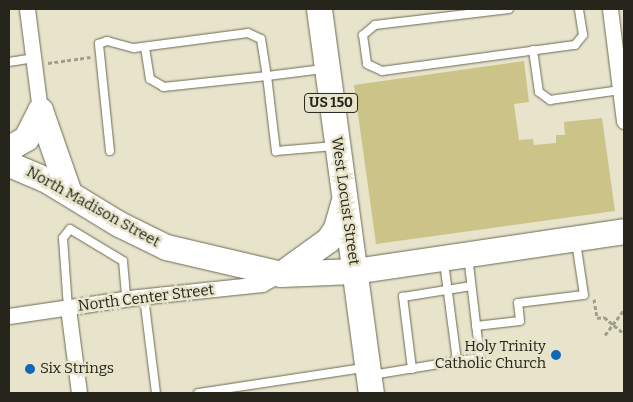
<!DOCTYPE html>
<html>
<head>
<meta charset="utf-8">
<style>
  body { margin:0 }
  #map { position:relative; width:633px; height:402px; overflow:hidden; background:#e7e4cb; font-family:Bitter,serif }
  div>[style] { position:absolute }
  .green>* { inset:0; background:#ccc388 }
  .path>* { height:3px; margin-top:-1.5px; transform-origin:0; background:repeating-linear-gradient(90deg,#a19f8c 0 4px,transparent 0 6.5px) }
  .roads { filter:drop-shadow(0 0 1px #6c6953) drop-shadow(0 0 1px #6c6953) }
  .service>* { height:8px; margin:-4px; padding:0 4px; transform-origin:4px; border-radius:4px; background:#fff }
  .minor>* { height:15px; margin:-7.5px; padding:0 7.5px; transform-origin:7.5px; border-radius:7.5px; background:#fff }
  .primary>* { height:25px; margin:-12.5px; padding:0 12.5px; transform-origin:12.5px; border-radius:12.5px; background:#fff }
  .dots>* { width:14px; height:14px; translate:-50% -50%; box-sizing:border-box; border:2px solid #e7e4cb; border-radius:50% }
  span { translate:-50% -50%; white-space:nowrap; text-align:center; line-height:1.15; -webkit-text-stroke:4.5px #e7e4cb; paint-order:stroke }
  .shield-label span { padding:1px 4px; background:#e7e4cb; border:1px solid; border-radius:4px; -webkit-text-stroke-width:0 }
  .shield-label { font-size:14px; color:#26251b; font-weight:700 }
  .street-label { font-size:15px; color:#26251b }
  .poi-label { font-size:15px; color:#26251b }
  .right { translate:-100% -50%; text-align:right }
  .left { translate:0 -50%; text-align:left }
  .frame { position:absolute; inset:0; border:10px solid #26251b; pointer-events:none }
</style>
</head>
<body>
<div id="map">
  <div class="green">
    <i style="clip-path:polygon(524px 61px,529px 102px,514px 104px,519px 140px,533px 139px,534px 145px,556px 143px,556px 135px,565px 135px,564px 122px,602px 118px,615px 211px,376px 244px,354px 85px)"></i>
  </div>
  <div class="path">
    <i style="left:48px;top:63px;width:43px;rotate:-7.9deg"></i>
    <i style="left:594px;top:299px;width:19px;rotate:81deg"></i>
    <i style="left:597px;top:318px;width:7px;rotate:-8deg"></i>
    <i style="left:604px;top:317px;width:26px;rotate:40deg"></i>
    <i style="left:605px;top:335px;width:31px;rotate:-53deg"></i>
  </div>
  <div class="roads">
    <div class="service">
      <i style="left:509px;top:9px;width:135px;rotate:173.2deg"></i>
      <i style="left:375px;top:25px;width:16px;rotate:140deg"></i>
      <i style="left:363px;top:35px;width:29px;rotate:82deg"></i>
      <i style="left:367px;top:64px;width:17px;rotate:25deg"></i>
      <i style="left:382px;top:71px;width:195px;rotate:-7.7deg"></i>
      <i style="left:575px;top:45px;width:13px;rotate:-51deg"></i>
      <i style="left:583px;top:35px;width:26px;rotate:-99deg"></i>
      <i style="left:533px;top:50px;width:42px;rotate:81.9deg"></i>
      <i style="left:539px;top:92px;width:14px;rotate:36deg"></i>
      <i style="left:550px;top:100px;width:71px;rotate:-8.1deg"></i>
      <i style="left:9px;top:62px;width:24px;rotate:-9deg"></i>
      <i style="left:323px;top:69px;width:56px;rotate:172.9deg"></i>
      <i style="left:267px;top:76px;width:76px;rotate:83.2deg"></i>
      <i style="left:276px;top:151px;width:59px;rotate:-4.8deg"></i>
      <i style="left:110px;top:151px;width:108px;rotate:-95.9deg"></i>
      <i style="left:99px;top:44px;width:9px;rotate:-21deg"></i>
      <i style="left:107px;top:41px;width:28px;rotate:15deg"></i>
      <i style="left:134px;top:48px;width:115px;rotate:-7.5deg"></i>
      <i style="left:248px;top:33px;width:14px;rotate:25deg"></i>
      <i style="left:261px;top:39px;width:37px;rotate:81deg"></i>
      <i style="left:267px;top:76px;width:104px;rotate:173.9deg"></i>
      <i style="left:164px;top:87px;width:16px;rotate:-150deg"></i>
      <i style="left:150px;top:79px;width:32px;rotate:-99deg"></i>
      <i style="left:144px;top:297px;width:97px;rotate:82.9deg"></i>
      <i style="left:68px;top:308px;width:70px;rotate:-94.1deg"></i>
      <i style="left:63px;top:238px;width:11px;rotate:-52deg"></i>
      <i style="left:70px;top:229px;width:62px;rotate:31.1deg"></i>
      <i style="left:123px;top:261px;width:38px;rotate:85deg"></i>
      <i style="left:476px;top:326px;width:44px;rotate:-6.5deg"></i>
      <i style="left:520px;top:321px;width:18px;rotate:-96deg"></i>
      <i style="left:518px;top:303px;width:66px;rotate:-6.9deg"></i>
      <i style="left:584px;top:295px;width:54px;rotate:-98.6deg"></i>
      <i style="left:457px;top:361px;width:23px;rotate:-7deg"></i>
      <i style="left:480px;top:358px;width:103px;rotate:-96.7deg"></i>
      <i style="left:412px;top:369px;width:73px;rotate:-97.1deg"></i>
      <i style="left:403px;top:297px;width:69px;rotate:-9.2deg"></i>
      <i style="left:372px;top:375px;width:86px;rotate:-9.4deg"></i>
      <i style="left:457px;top:361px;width:100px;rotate:-97.5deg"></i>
      <i style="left:198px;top:393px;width:168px;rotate:-8.6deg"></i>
    </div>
    <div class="minor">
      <i style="left:27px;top:9px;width:102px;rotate:82.7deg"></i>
      <i style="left:610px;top:9px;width:113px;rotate:82.9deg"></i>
      <i style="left:68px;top:308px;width:86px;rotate:82.6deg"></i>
      <i style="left:9px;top:316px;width:130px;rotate:-8.4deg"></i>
      <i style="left:138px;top:297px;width:125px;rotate:-6deg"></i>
      <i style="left:262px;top:284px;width:21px;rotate:-28deg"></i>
    </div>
    <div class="primary">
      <i style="left:319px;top:9px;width:388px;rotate:82.3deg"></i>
      <i style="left:40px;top:110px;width:88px;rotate:70.7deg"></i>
      <i style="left:9px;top:148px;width:20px;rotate:-30deg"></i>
      <i style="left:26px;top:138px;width:31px;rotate:-63deg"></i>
      <i style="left:9px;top:164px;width:39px;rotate:23deg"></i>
      <i style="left:45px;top:179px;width:87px;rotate:31.3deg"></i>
      <i style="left:119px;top:224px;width:52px;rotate:26.1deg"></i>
      <i style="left:166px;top:247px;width:118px;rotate:13.2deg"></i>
      <i style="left:281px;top:274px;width:73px;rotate:-2.4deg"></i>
      <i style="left:354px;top:271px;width:273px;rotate:-8.4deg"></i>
      <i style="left:281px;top:274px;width:58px;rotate:-35.9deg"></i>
      <i style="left:328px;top:240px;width:14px;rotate:-56deg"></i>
      <i style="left:336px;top:228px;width:25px;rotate:-74deg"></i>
    </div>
  </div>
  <div class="dots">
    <i style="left:556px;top:355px;background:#0e6ab7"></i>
    <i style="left:30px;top:369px;background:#0e6ab7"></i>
  </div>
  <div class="shield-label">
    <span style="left:331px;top:103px">US 150</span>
  </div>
  <div class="street-label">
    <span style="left:345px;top:201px;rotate:82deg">West Locust Street</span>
    <span style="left:93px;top:207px;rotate:29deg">North Madison Street</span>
    <span style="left:146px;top:298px;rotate:-7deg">North Center Street</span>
  </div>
  <div class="poi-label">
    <span class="right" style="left:546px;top:355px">Holy Trinity<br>Catholic Church</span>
    <span class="left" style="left:40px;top:369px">Six Strings</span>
  </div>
  <div class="frame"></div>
</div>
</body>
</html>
